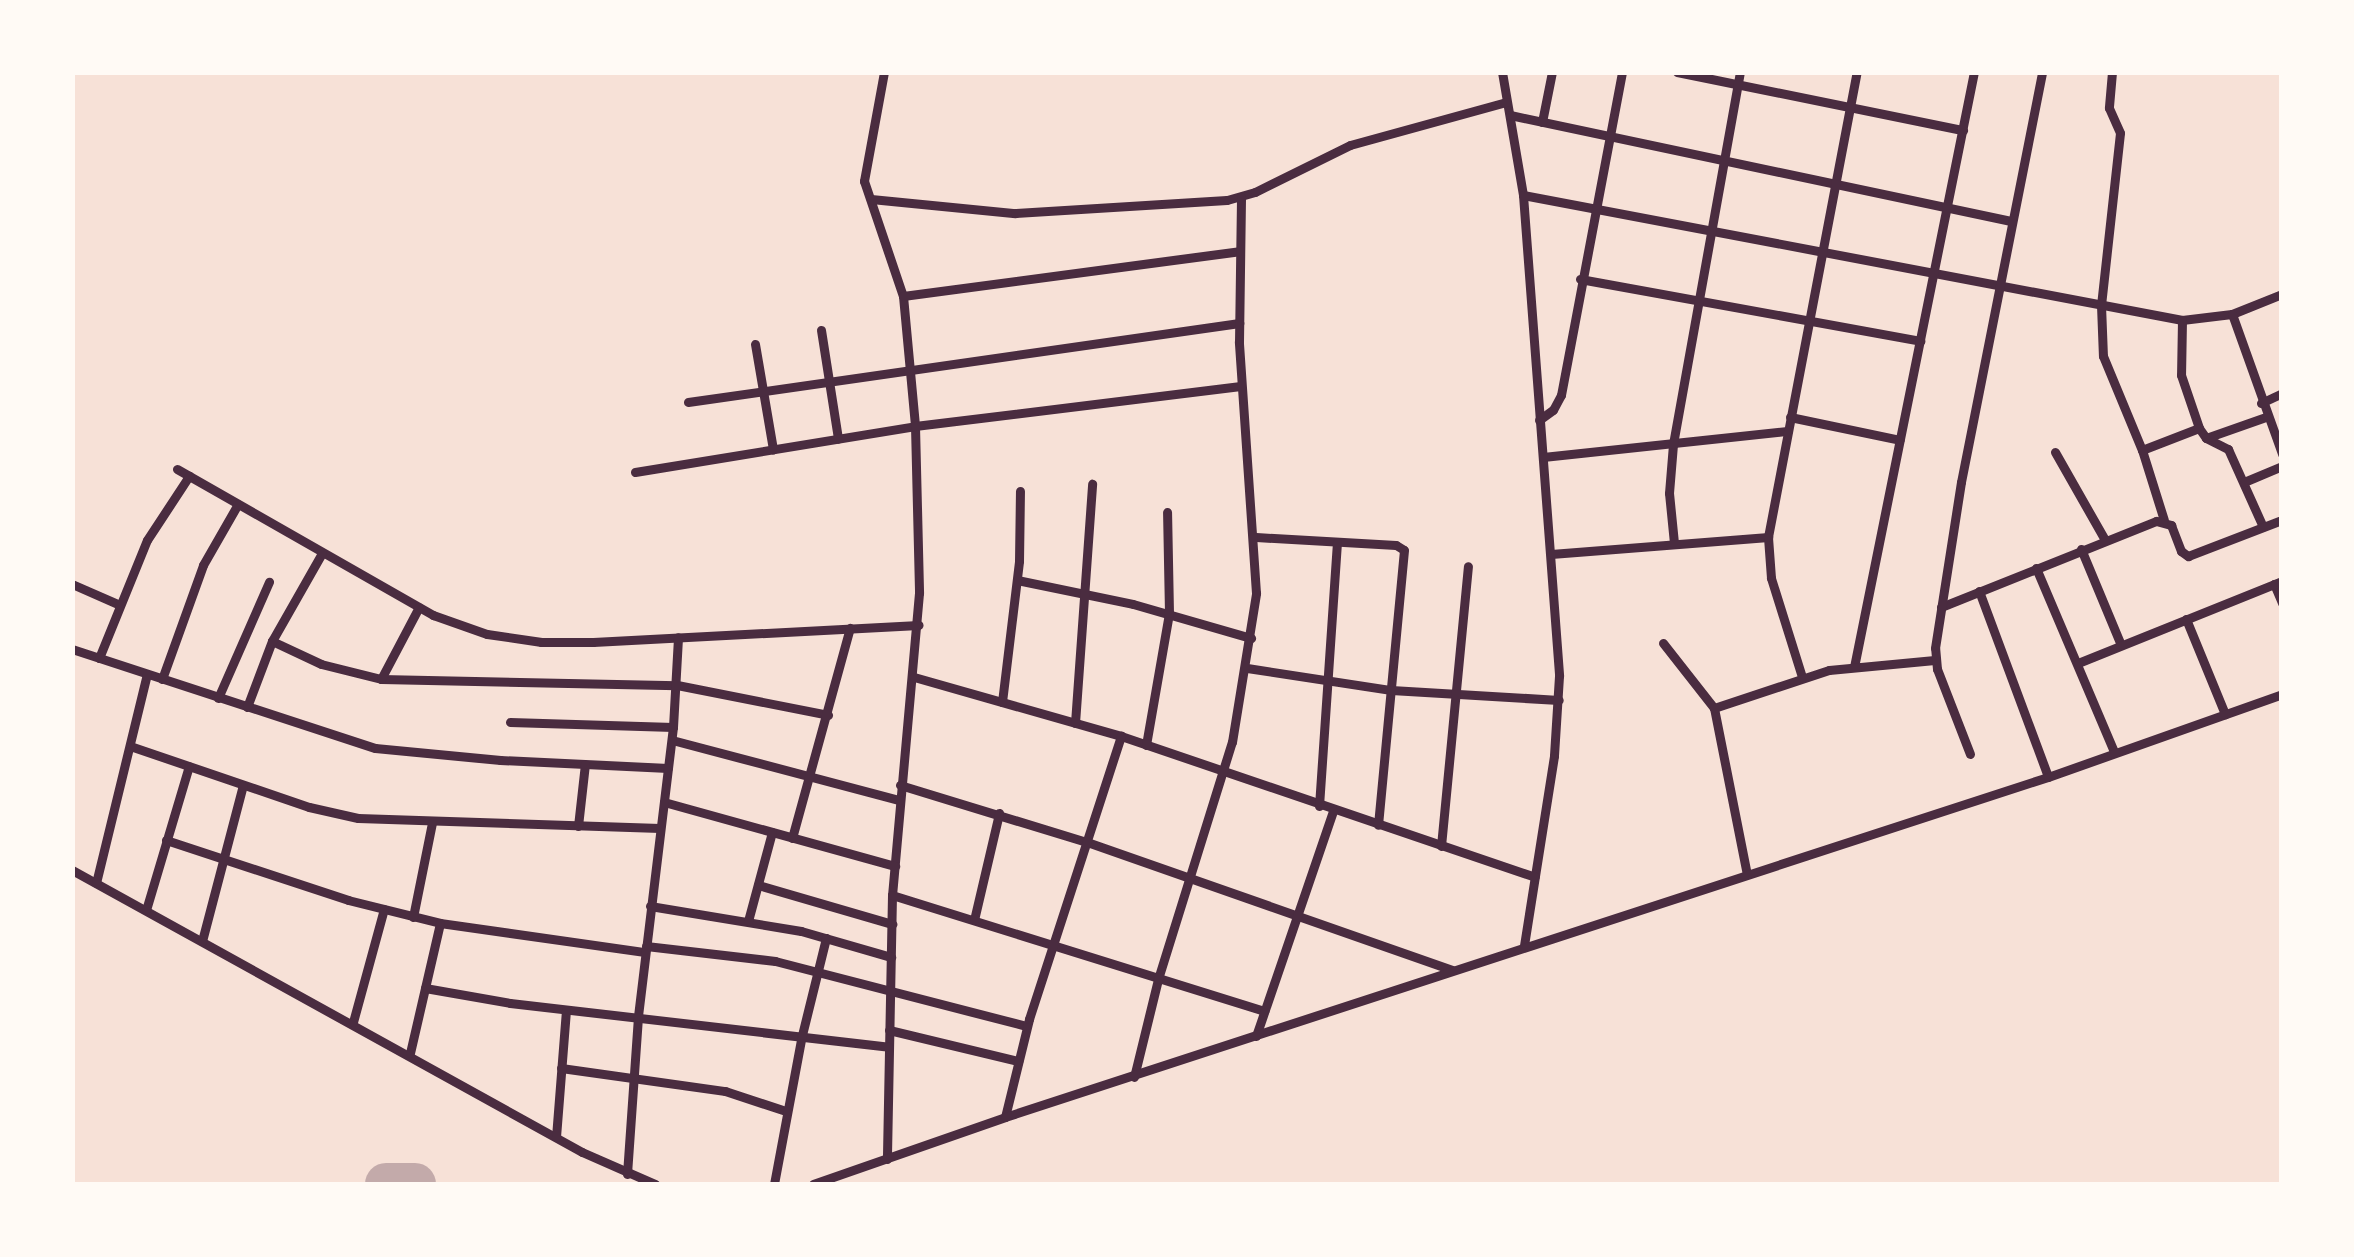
<!DOCTYPE html>
<html>
<head>
<meta charset="utf-8">
<style>
  body { margin:0 }
  #map { position:relative; width:2354px; height:1257px; overflow:hidden; background:#f7e1d7; font-family:"DejaVu Sans",sans-serif }
  div>[style] { position:absolute }
  .taxiway>* { height:42px; margin:-21px; padding:0 21px; transform-origin:21px; border-radius:21px; background:#c3aaaa }
  .minor>* { height:9px; margin:-4.5px; padding:0 4.5px; transform-origin:4.5px; border-radius:4.5px; background:#4a2c40 }
  span { translate:-50% -50%; white-space:nowrap; text-align:center; line-height:1.15; -webkit-text-stroke:8px #fffaf5; paint-order:stroke }
  .frame { position:absolute; inset:0; border:75px solid #fffaf5; pointer-events:none }
</style>
</head>
<body>
<div id="map">
  <div class="taxiway">
    <i style="left:386px;top:1184px;width:29px"></i>
  </div>
  <div class="minor">
    <i style="left:884px;top:72px;width:111px;rotate:100.4deg"></i>
    <i style="left:864px;top:181px;width:121px;rotate:71.3deg"></i>
    <i style="left:903px;top:296px;width:131px;rotate:84.7deg"></i>
    <i style="left:915px;top:426px;width:167px;rotate:88.6deg"></i>
    <i style="left:919px;top:593px;width:303px;rotate:95.1deg"></i>
    <i style="left:892px;top:895px;width:264px;rotate:91.1deg"></i>
    <i style="left:1502px;top:72px;width:125px;rotate:80.3deg"></i>
    <i style="left:1523px;top:195px;width:482px;rotate:85.7deg"></i>
    <i style="left:1559px;top:676px;width:80px;rotate:93.6deg"></i>
    <i style="left:1554px;top:756px;width:192px;rotate:99deg"></i>
    <i style="left:1677px;top:72px;width:292px;rotate:11.5deg"></i>
    <i style="left:2112px;top:72px;width:36px;rotate:95deg"></i>
    <i style="left:2109px;top:108px;width:27px;rotate:66deg"></i>
    <i style="left:2120px;top:133px;width:173px;rotate:96.3deg"></i>
    <i style="left:2101px;top:305px;width:51px;rotate:87.8deg"></i>
    <i style="left:2103px;top:356px;width:102px;rotate:67.5deg"></i>
    <i style="left:2142px;top:450px;width:73px;rotate:72.6deg"></i>
    <i style="left:1510px;top:115px;width:512px;rotate:11.95deg"></i>
    <i style="left:1542px;top:122px;width:51px;rotate:-78.7deg"></i>
    <i style="left:1523px;top:195px;width:671px;rotate:10.74deg"></i>
    <i style="left:2182px;top:320px;width:50px;rotate:-6.8deg"></i>
    <i style="left:2232px;top:314px;width:54px;rotate:-21.8deg"></i>
    <i style="left:871px;top:199px;width:145px;rotate:5.6deg"></i>
    <i style="left:1015px;top:213px;width:212px;rotate:-3.5deg"></i>
    <i style="left:1227px;top:200px;width:29px;rotate:-16deg"></i>
    <i style="left:1255px;top:192px;width:106px;rotate:-26.3deg"></i>
    <i style="left:1350px;top:145px;width:162px;rotate:-15.4deg"></i>
    <i style="left:1580px;top:279px;width:346px;rotate:10.3deg"></i>
    <i style="left:903px;top:296px;width:339px;rotate:-7.6deg"></i>
    <i style="left:2232px;top:314px;width:149px;rotate:70.3deg"></i>
    <i style="left:2182px;top:320px;width:55px;rotate:91deg"></i>
    <i style="left:2181px;top:375px;width:56px;rotate:71.2deg"></i>
    <i style="left:2199px;top:428px;width:12px;rotate:55deg"></i>
    <i style="left:2206px;top:438px;width:25px;rotate:27deg"></i>
    <i style="left:2228px;top:449px;width:85px;rotate:65.8deg"></i>
    <i style="left:821px;top:330px;width:110px;rotate:81.1deg"></i>
    <i style="left:755px;top:344px;width:107px;rotate:80.3deg"></i>
    <i style="left:688px;top:402px;width:557px;rotate:-8.16deg"></i>
    <i style="left:2261px;top:403px;width:23px;rotate:-25deg"></i>
    <i style="left:1790px;top:417px;width:112px;rotate:11.8deg"></i>
    <i style="left:1539px;top:420px;width:17px;rotate:-36deg"></i>
    <i style="left:1553px;top:410px;width:17px;rotate:-62deg"></i>
    <i style="left:1561px;top:395px;width:329px;rotate:-79.3deg"></i>
    <i style="left:2206px;top:438px;width:64px;rotate:-19.3deg"></i>
    <i style="left:2142px;top:450px;width:61px;rotate:-21.1deg"></i>
    <i style="left:2055px;top:452px;width:101px;rotate:60.4deg"></i>
    <i style="left:1543px;top:457px;width:246px;rotate:-6.1deg"></i>
    <i style="left:177px;top:469px;width:295px;rotate:29.7deg"></i>
    <i style="left:433px;top:615px;width:57px;rotate:19.4deg"></i>
    <i style="left:487px;top:634px;width:55px;rotate:8.4deg"></i>
    <i style="left:541px;top:642px;width:52px"></i>
    <i style="left:593px;top:642px;width:326px;rotate:-3deg"></i>
    <i style="left:635px;top:472px;width:284px;rotate:-9.3deg"></i>
    <i style="left:915px;top:426px;width:328px;rotate:-7deg"></i>
    <i style="left:2244px;top:482px;width:41px;rotate:-22.8deg"></i>
    <i style="left:1256px;top:537px;width:140px;rotate:3.3deg"></i>
    <i style="left:1396px;top:545px;width:9px;rotate:32deg"></i>
    <i style="left:1404px;top:550px;width:276px;rotate:95.4deg"></i>
    <i style="left:1674px;top:543px;width:50px;rotate:-95.7deg"></i>
    <i style="left:1669px;top:493px;width:49px;rotate:-85.3deg"></i>
    <i style="left:1673px;top:444px;width:378px;rotate:-79.8deg"></i>
    <i style="left:2081px;top:549px;width:104px;rotate:67.4deg"></i>
    <i style="left:1551px;top:554px;width:218px;rotate:-4.5deg"></i>
    <i style="left:2036px;top:568px;width:200px;rotate:67deg"></i>
    <i style="left:1017px;top:580px;width:118px;rotate:11.7deg"></i>
    <i style="left:1133px;top:604px;width:123px;rotate:16.1deg"></i>
    <i style="left:72px;top:584px;width:52px;rotate:23.6deg"></i>
    <i style="left:2274px;top:584px;width:21px;rotate:67deg"></i>
    <i style="left:1979px;top:591px;width:198px;rotate:69.6deg"></i>
    <i style="left:1941px;top:607px;width:232px;rotate:-21.8deg"></i>
    <i style="left:2156px;top:521px;width:16px;rotate:15deg"></i>
    <i style="left:2171px;top:525px;width:28px;rotate:69deg"></i>
    <i style="left:2181px;top:551px;width:9px;rotate:36deg"></i>
    <i style="left:2188px;top:556px;width:101px;rotate:-21deg"></i>
    <i style="left:2186px;top:619px;width:103px;rotate:67.7deg"></i>
    <i style="left:272px;top:641px;width:54px;rotate:25.1deg"></i>
    <i style="left:321px;top:664px;width:62px;rotate:14deg"></i>
    <i style="left:381px;top:679px;width:296px;rotate:1.2deg"></i>
    <i style="left:677px;top:685px;width:154px;rotate:11.2deg"></i>
    <i style="left:1663px;top:643px;width:83px;rotate:51.9deg"></i>
    <i style="left:1714px;top:708px;width:169px;rotate:78.8deg"></i>
    <i style="left:72px;top:649px;width:319px;rotate:18.1deg"></i>
    <i style="left:375px;top:748px;width:126px;rotate:5.5deg"></i>
    <i style="left:500px;top:760px;width:168px;rotate:2.7deg"></i>
    <i style="left:99px;top:658px;width:127px;rotate:-67.9deg"></i>
    <i style="left:147px;top:540px;width:77px;rotate:-56.7deg"></i>
    <i style="left:2078px;top:663px;width:220px;rotate:-21.9deg"></i>
    <i style="left:1854px;top:667px;width:607px;rotate:-78.6deg"></i>
    <i style="left:1247px;top:668px;width:146px;rotate:8.7deg"></i>
    <i style="left:1391px;top:690px;width:168px;rotate:3.4deg"></i>
    <i style="left:914px;top:677px;width:215px;rotate:15.9deg"></i>
    <i style="left:1121px;top:736px;width:437px;rotate:18.8deg"></i>
    <i style="left:1802px;top:677px;width:104px;rotate:-107.4deg"></i>
    <i style="left:1771px;top:578px;width:41px;rotate:-94.2deg"></i>
    <i style="left:1768px;top:537px;width:473px;rotate:-79.2deg"></i>
    <i style="left:162px;top:679px;width:121px;rotate:-70.2deg"></i>
    <i style="left:203px;top:565px;width:70px;rotate:-60.2deg"></i>
    <i style="left:381px;top:679px;width:81px;rotate:-62.2deg"></i>
    <i style="left:218px;top:698px;width:127px;rotate:-66.3deg"></i>
    <i style="left:1002px;top:702px;width:142px;rotate:-83.1deg"></i>
    <i style="left:1019px;top:561px;width:70px;rotate:-89.2deg"></i>
    <i style="left:247px;top:707px;width:71px;rotate:-69.3deg"></i>
    <i style="left:272px;top:641px;width:101px;rotate:-60.4deg"></i>
    <i style="left:1714px;top:708px;width:121px;rotate:-18.3deg"></i>
    <i style="left:1829px;top:670px;width:106px;rotate:-5.4deg"></i>
    <i style="left:510px;top:722px;width:163px;rotate:1.8deg"></i>
    <i style="left:1075px;top:723px;width:240px;rotate:-85.9deg"></i>
    <i style="left:672px;top:740px;width:235px;rotate:14.8deg"></i>
    <i style="left:1146px;top:745px;width:134px;rotate:-80.1deg"></i>
    <i style="left:1169px;top:613px;width:101px;rotate:-91.1deg"></i>
    <i style="left:130px;top:746px;width:189px;rotate:18.8deg"></i>
    <i style="left:309px;top:807px;width:50px;rotate:12.7deg"></i>
    <i style="left:358px;top:818px;width:302px;rotate:1.9deg"></i>
    <i style="left:1970px;top:754px;width:91px;rotate:-111.2deg"></i>
    <i style="left:1937px;top:669px;width:21px;rotate:-95deg"></i>
    <i style="left:1935px;top:648px;width:168px;rotate:-81.1deg"></i>
    <i style="left:1961px;top:482px;width:418px;rotate:-78.8deg"></i>
    <i style="left:900px;top:785px;width:195px;rotate:17deg"></i>
    <i style="left:1087px;top:842px;width:387px;rotate:19.3deg"></i>
    <i style="left:664px;top:802px;width:240px;rotate:15.5deg"></i>
    <i style="left:1319px;top:806px;width:264px;rotate:-86.1deg"></i>
    <i style="left:578px;top:826px;width:62px;rotate:-83.6deg"></i>
    <i style="left:792px;top:838px;width:218px;rotate:-74.6deg"></i>
    <i style="left:166px;top:840px;width:192px;rotate:18.2deg"></i>
    <i style="left:348px;top:900px;width:95px;rotate:14deg"></i>
    <i style="left:440px;top:923px;width:207px;rotate:8.1deg"></i>
    <i style="left:1441px;top:846px;width:281px;rotate:-84.5deg"></i>
    <i style="left:72px;top:870px;width:583px;rotate:28.94deg"></i>
    <i style="left:582px;top:1152px;width:80px;rotate:23.7deg"></i>
    <i style="left:96px;top:883px;width:215px;rotate:-76.3deg"></i>
    <i style="left:758px;top:885px;width:140px;rotate:16.2deg"></i>
    <i style="left:892px;top:895px;width:390px;rotate:17.3deg"></i>
    <i style="left:650px;top:906px;width:153px;rotate:9.4deg"></i>
    <i style="left:801px;top:931px;width:94px;rotate:16.1deg"></i>
    <i style="left:146px;top:910px;width:150px;rotate:-73.4deg"></i>
    <i style="left:413px;top:917px;width:96px;rotate:-78.6deg"></i>
    <i style="left:974px;top:920px;width:110px;rotate:-76.8deg"></i>
    <i style="left:748px;top:921px;width:92px;rotate:-74.9deg"></i>
    <i style="left:202px;top:941px;width:161px;rotate:-75.3deg"></i>
    <i style="left:646px;top:946px;width:130px;rotate:6.6deg"></i>
    <i style="left:775px;top:961px;width:260px;rotate:14.5deg"></i>
    <i style="left:425px;top:988px;width:86px;rotate:10deg"></i>
    <i style="left:510px;top:1003px;width:381px;rotate:6.6deg"></i>
    <i style="left:353px;top:1022px;width:117px;rotate:-74.7deg"></i>
    <i style="left:889px;top:1030px;width:133px;rotate:13.5deg"></i>
    <i style="left:1256px;top:1036px;width:238px;rotate:-71.1deg"></i>
    <i style="left:410px;top:1053px;width:133px;rotate:-77deg"></i>
    <i style="left:561px;top:1068px;width:166px;rotate:8deg"></i>
    <i style="left:725px;top:1091px;width:64px;rotate:18.2deg"></i>
    <i style="left:1134px;top:1077px;width:101px;rotate:-76.2deg"></i>
    <i style="left:1158px;top:979px;width:248px;rotate:-72.7deg"></i>
    <i style="left:1232px;top:742px;width:151px;rotate:-80.8deg"></i>
    <i style="left:1256px;top:593px;width:252px;rotate:-93.9deg"></i>
    <i style="left:1239px;top:342px;width:145px;rotate:-89.2deg"></i>
    <i style="left:1005px;top:1117px;width:101px;rotate:-76.2deg"></i>
    <i style="left:1029px;top:1019px;width:298px;rotate:-72deg"></i>
    <i style="left:556px;top:1137px;width:127px;rotate:-85.5deg"></i>
    <i style="left:627px;top:1174px;width:158px;rotate:-86deg"></i>
    <i style="left:638px;top:1016px;width:291px;rotate:-83.1deg"></i>
    <i style="left:673px;top:727px;width:90px;rotate:-86.8deg"></i>
    <i style="left:774px;top:1184px;width:152px;rotate:-79.4deg"></i>
    <i style="left:802px;top:1035px;width:100px;rotate:-76.1deg"></i>
    <i style="left:813px;top:1184px;width:203px;rotate:-19.2deg"></i>
    <i style="left:1005px;top:1117px;width:1097px;rotate:-18.06deg"></i>
    <i style="left:2048px;top:777px;width:248px;rotate:-19.5deg"></i>
  </div>
  <div class="frame"></div>
</div>
</body>
</html>
